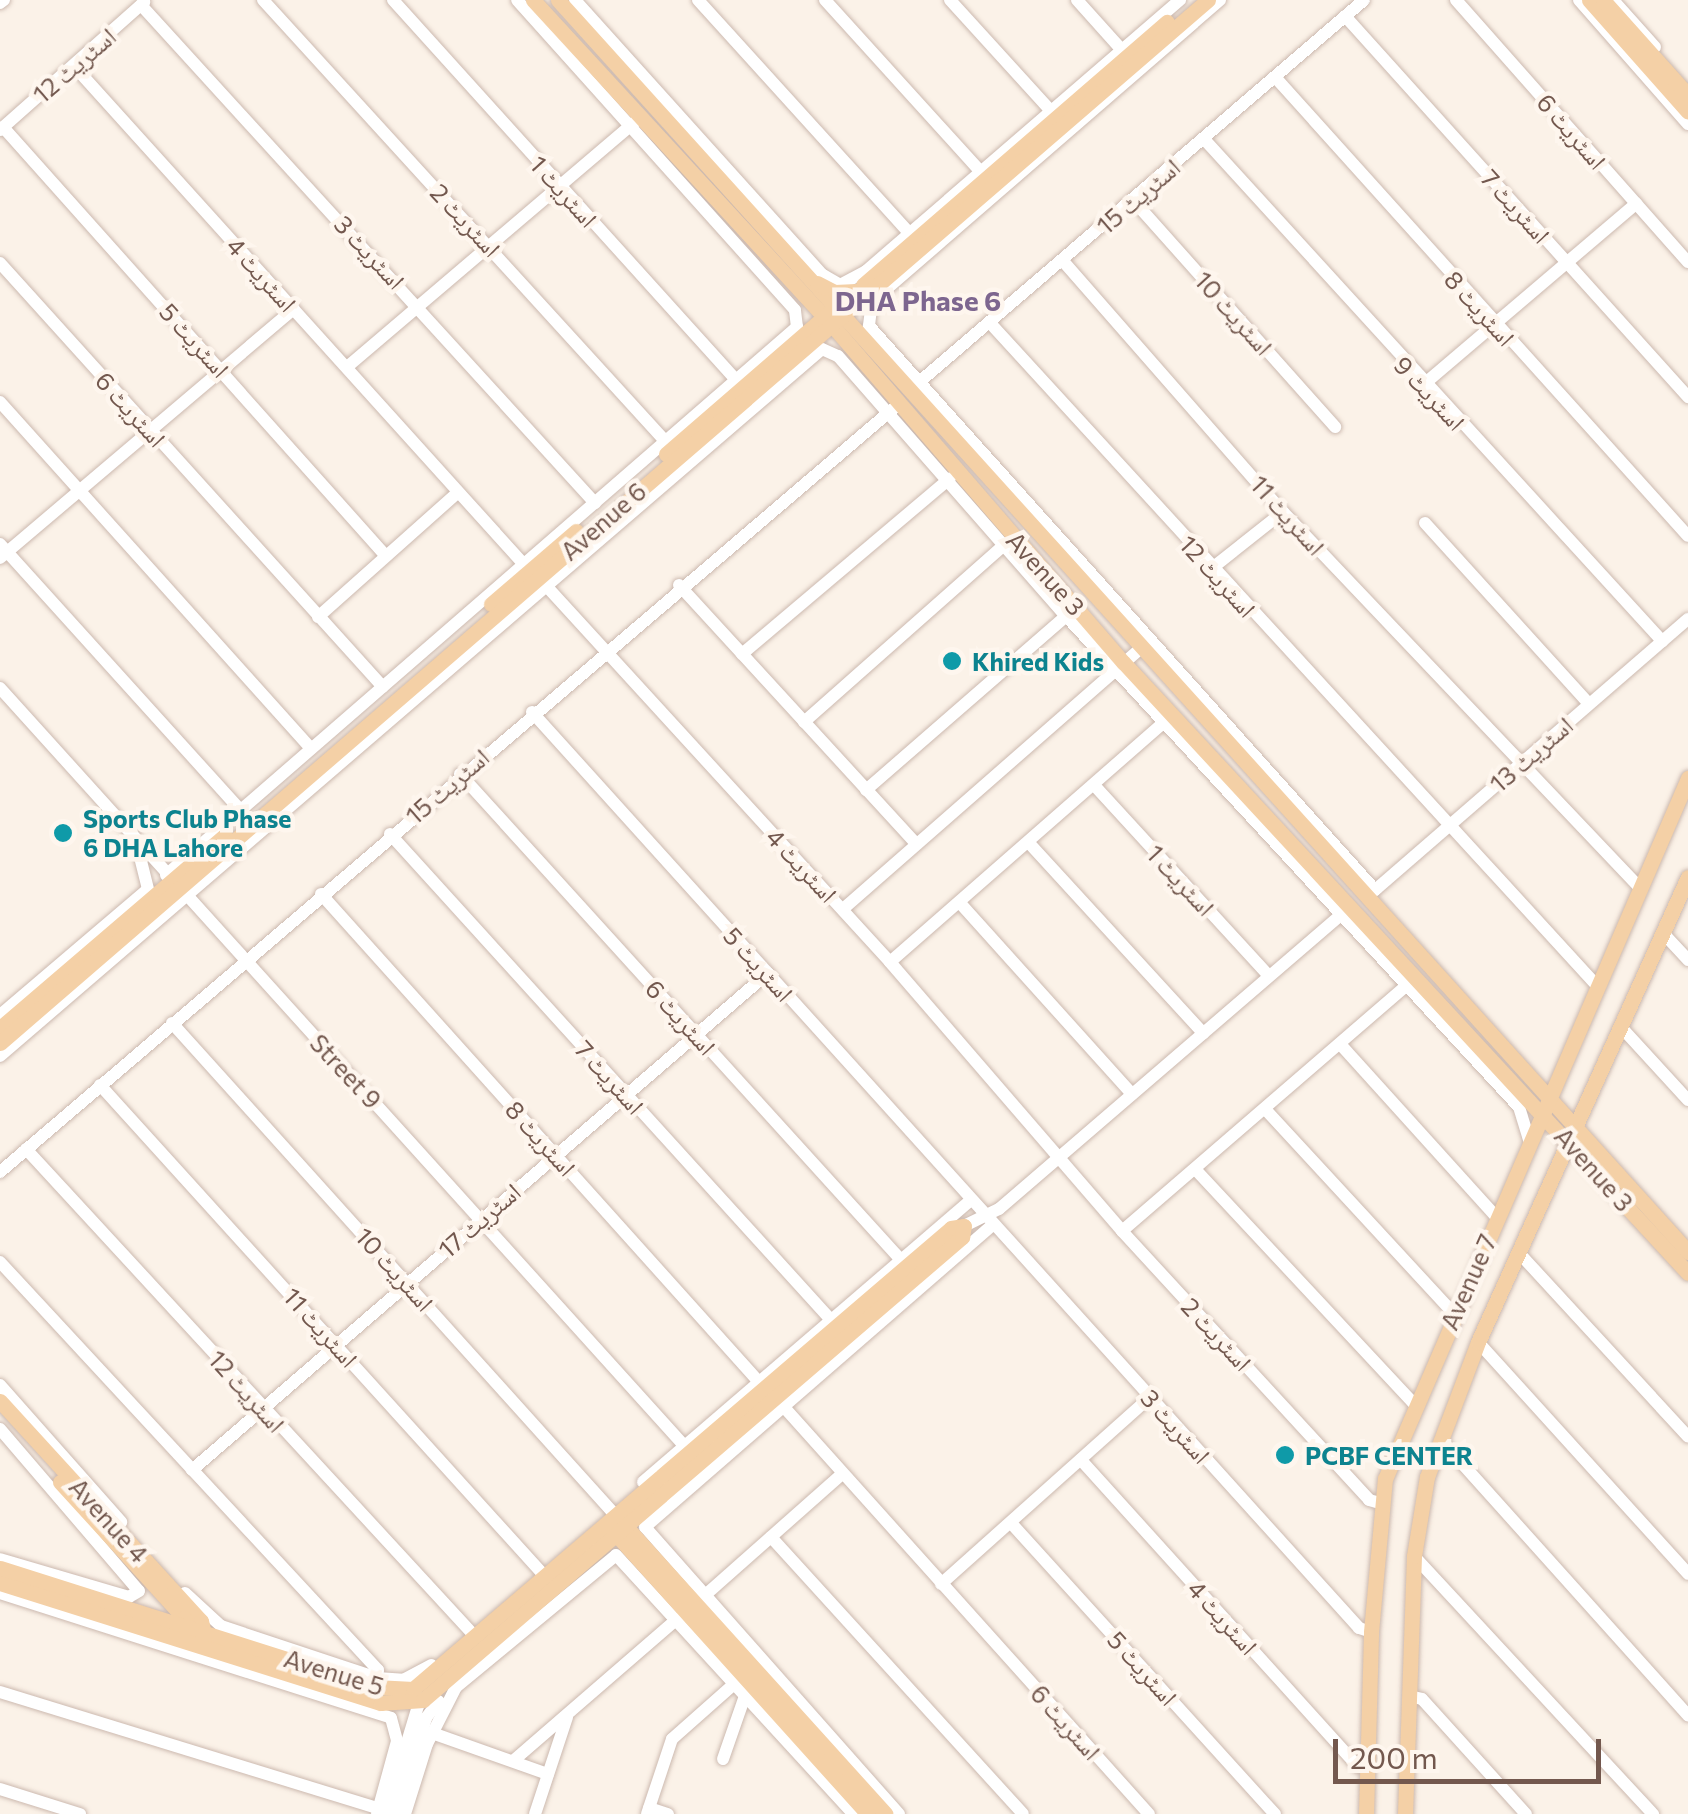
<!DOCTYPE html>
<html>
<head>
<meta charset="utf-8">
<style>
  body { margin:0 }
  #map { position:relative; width:1688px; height:1814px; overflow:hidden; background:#fbf2e8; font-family:Commissioner,"Noto Naskh Arabic",sans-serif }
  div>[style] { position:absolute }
  .roads { filter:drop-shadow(0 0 2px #ccb9af) drop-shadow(0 0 2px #ccb9af) }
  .minor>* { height:12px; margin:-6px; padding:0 6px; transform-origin:6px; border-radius:6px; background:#fff }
  .major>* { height:15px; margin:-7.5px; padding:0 7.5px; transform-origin:7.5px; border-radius:7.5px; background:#f4d0a6 }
  .dots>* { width:28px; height:28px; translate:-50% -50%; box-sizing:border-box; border:5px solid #fef6ee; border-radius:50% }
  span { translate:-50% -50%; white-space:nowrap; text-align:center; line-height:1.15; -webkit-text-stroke:9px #fef6ee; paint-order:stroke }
  .street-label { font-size:25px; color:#73584e }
  .culture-label { font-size:25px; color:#0d838f; font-weight:700 }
  .left { translate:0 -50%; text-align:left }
  .neighbourhood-label { font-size:28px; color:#7d668f; font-weight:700 }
  .scale { position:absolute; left:1333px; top:1739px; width:268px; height:45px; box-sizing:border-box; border:5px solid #73584e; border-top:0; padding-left:12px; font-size:30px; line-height:35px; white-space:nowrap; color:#73584e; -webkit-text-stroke:8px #fef6ee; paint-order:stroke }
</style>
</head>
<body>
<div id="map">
  <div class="roads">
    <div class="minor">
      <i style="left:263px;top:0;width:598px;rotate:47.64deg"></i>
      <i style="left:393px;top:0;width:513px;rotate:47.92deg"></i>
      <i style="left:575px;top:0;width:370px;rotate:48deg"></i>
      <i style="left:823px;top:275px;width:20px;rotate:30deg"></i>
      <i style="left:840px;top:285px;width:30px;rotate:-28deg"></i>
      <i style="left:866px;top:271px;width:415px;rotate:-40.8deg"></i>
      <i style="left:698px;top:0;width:314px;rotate:47.8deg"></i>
      <i style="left:825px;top:0;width:231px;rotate:47.8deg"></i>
      <i style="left:950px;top:0;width:149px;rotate:47.7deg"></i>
      <i style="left:1077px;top:0;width:66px;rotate:48.1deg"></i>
      <i style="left:1220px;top:0;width:460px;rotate:139.1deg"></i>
      <i style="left:872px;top:301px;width:25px;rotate:97deg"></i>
      <i style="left:869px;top:326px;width:758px;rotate:48.1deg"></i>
      <i style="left:1375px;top:890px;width:414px;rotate:-40.9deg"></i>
      <i style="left:1456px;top:0;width:350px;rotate:48.5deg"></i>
      <i style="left:1579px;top:0;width:165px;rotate:48.7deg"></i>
      <i style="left:1613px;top:0;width:63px;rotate:48.2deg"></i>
      <i style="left:0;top:3px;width:5px;rotate:-37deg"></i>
      <i style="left:141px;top:5px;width:674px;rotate:47.65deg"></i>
      <i style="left:1345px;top:16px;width:513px;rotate:48deg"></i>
      <i style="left:74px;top:66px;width:678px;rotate:47.93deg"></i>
      <i style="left:1275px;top:77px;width:617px;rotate:48.02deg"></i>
      <i style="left:3px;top:127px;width:574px;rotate:48.25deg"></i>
      <i style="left:0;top:130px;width:193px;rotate:-41.6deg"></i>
      <i style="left:1204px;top:139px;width:680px;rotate:47.62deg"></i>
      <i style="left:1133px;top:200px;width:304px;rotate:48.3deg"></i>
      <i style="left:1063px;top:261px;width:334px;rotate:48.8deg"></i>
      <i style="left:1283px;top:512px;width:518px;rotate:46.48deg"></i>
      <i style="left:0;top:263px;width:571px;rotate:47.91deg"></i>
      <i style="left:991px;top:324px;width:899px;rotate:47.52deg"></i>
      <i style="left:347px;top:367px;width:382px;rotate:-40.4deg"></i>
      <i style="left:917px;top:384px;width:589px;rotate:-40.66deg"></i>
      <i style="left:1423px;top:385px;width:280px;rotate:-40.4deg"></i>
      <i style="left:0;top:402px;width:465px;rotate:48.1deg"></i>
      <i style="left:1425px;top:523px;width:244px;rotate:47.8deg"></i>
      <i style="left:0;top:544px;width:358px;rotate:47.9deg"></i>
      <i style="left:0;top:558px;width:385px;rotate:-40.3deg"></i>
      <i style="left:1211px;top:569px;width:92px;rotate:-38.4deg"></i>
      <i style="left:539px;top:578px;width:520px;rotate:47.57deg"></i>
      <i style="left:890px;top:962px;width:355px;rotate:49.2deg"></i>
      <i style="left:1122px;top:1231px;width:365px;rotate:47.4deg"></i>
      <i style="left:1369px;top:1500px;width:11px;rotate:15deg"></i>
      <i style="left:679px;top:585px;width:351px;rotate:47.5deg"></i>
      <i style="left:318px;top:617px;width:185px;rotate:-41.7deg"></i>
      <i style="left:742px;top:654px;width:272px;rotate:-40.2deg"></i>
      <i style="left:0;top:688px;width:1028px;rotate:47.92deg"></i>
      <i style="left:532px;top:712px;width:1234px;rotate:47.92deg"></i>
      <i style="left:1359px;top:1628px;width:13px;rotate:18deg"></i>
      <i style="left:804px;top:722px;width:266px;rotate:-41.5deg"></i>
      <i style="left:460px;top:774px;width:656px;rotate:47.78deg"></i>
      <i style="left:1094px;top:785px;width:258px;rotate:47.5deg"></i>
      <i style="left:866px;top:790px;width:265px;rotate:-41deg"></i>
      <i style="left:390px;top:834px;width:656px;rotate:47.78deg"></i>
      <i style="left:1029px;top:843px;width:258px;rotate:47.5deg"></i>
      <i style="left:166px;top:875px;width:836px;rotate:-40.97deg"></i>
      <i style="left:797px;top:327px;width:17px;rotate:-97deg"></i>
      <i style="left:795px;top:310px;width:416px;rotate:-131.9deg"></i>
      <i style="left:321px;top:894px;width:656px;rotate:48.09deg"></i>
      <i style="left:960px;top:903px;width:257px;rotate:48deg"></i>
      <i style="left:843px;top:909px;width:395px;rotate:-41.2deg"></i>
      <i style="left:1663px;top:933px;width:37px;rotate:47deg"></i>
      <i style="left:890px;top:962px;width:363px;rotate:-41.2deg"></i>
      <i style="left:0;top:1015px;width:194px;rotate:-40.4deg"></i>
      <i style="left:148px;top:889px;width:41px;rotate:-104deg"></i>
      <i style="left:172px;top:1023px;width:665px;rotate:47.99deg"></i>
      <i style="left:1621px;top:1027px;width:99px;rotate:47.5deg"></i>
      <i style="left:1340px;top:1044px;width:234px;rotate:47.9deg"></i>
      <i style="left:0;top:1056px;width:1084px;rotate:-40.7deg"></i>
      <i style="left:822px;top:349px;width:17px;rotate:24deg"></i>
      <i style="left:838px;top:356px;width:346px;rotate:48.8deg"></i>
      <i style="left:1066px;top:616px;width:668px;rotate:47.31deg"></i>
      <i style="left:1519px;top:1107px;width:38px;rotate:73deg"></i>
      <i style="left:100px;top:1085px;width:656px;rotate:47.84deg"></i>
      <i style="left:1265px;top:1109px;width:279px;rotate:47.3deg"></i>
      <i style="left:26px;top:1149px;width:655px;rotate:47.35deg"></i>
      <i style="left:1195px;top:1169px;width:321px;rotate:47deg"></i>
      <i style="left:0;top:1172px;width:1177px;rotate:-40.52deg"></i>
      <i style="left:964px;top:1226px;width:39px;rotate:-26deg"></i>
      <i style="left:999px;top:1209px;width:455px;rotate:-40.7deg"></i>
      <i style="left:1122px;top:1231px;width:372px;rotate:-40.8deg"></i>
      <i style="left:1520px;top:1254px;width:248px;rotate:47.4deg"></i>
      <i style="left:0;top:1262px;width:556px;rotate:47.19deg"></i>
      <i style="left:378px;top:1670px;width:8px;rotate:97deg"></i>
      <i style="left:377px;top:1678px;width:26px;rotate:4deg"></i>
      <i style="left:403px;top:1680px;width:32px;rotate:-28deg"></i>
      <i style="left:1478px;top:1342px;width:313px;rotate:47.8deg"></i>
      <i style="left:0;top:1385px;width:183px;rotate:48.5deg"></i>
      <i style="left:783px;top:1406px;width:548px;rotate:48.11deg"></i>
      <i style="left:0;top:1429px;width:213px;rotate:49.4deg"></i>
      <i style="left:139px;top:1591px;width:12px;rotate:149deg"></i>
      <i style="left:129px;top:1597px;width:134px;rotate:-163.6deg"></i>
      <i style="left:1441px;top:1440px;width:370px;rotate:48.1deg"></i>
      <i style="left:1081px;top:1460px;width:413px;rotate:47.9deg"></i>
      <i style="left:1358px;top:1767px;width:10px"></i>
      <i style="left:192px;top:1470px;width:761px;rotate:-40.79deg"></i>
      <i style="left:643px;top:1482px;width:433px;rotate:-40.7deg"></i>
      <i style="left:1011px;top:1523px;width:393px;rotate:47.8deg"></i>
      <i style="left:771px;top:1537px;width:374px;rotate:47.7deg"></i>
      <i style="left:1414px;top:1556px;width:352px;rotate:47.2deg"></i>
      <i style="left:941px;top:1584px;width:280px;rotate:-41.8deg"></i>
      <i style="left:0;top:1593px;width:410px;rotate:17.7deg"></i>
      <i style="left:391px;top:1718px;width:24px;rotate:75deg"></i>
      <i style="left:397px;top:1741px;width:76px;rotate:105.3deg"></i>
      <i style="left:185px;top:1593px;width:49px;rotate:42.5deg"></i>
      <i style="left:221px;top:1626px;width:164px;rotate:18.4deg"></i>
      <i style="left:703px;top:1597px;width:186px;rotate:-41.5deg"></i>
      <i style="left:0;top:1692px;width:414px;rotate:17.1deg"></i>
      <i style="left:1409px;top:1696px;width:13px;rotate:13deg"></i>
      <i style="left:1422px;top:1699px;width:155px;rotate:47.9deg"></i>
      <i style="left:432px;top:1733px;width:123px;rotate:19.5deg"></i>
      <i style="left:723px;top:1759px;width:67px;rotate:-70.8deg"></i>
      <i style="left:513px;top:1761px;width:217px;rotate:-40.9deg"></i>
      <i style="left:0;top:1789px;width:84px;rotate:17.4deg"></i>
      <i style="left:389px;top:1802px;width:100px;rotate:-73.2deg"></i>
      <i style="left:418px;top:1706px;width:14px;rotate:-102deg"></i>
      <i style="left:649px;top:1808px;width:20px;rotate:18deg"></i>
      <i style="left:396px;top:1814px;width:101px;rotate:-72.6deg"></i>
      <i style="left:426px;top:1718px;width:21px;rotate:-53deg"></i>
      <i style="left:405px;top:1814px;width:73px;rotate:-72.6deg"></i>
      <i style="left:427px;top:1744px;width:64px;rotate:-63deg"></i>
      <i style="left:456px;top:1687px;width:207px;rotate:-39.5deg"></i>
      <i style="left:616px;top:1555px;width:351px;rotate:47.5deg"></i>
      <i style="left:535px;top:1814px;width:102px;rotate:-71.7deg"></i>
      <i style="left:647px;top:1814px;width:79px;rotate:-71.6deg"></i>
      <i style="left:672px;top:1739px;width:83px;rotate:-41.6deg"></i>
      <i style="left:899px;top:1814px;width:383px;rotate:-131.5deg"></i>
      <i style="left:645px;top:1527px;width:461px;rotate:-41deg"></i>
    </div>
    <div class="major">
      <i style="left:533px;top:0;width:442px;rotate:47.4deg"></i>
      <i style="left:832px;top:325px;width:445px;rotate:49.2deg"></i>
      <i style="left:1123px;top:662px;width:832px;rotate:47.24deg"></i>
      <i style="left:558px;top:0;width:1687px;rotate:47.93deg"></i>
      <i style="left:1589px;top:0;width:149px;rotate:48.5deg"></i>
      <i style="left:1603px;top:0;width:127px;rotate:48.2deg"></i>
      <i style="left:817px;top:283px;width:20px;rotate:27deg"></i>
      <i style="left:835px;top:292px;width:21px;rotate:-3deg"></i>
      <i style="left:863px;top:285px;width:402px;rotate:-40.9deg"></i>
      <i style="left:666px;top:454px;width:217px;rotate:-40.9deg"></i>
      <i style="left:491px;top:604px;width:112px;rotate:-40.7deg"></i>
      <i style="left:0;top:1028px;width:296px;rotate:-40.6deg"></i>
      <i style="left:0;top:1043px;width:1596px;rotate:-40.81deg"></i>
      <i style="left:0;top:1401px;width:298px;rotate:47.6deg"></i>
      <i style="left:201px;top:1621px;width:12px;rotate:76deg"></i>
      <i style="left:60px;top:1482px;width:184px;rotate:47.6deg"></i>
      <i style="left:184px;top:1618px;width:12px;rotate:81deg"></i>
      <i style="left:620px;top:1520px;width:396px;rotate:47.9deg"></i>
      <i style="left:613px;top:1531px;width:381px;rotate:48deg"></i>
      <i style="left:0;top:1568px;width:393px;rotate:17.6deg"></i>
      <i style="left:375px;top:1687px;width:38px;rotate:3deg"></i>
      <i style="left:413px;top:1689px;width:708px;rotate:-40.59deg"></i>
      <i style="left:951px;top:1228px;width:13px;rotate:-9deg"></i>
      <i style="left:0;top:1583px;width:399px;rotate:17.5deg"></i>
      <i style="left:381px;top:1703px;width:42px;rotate:-4.1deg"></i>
      <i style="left:423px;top:1700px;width:711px;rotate:-40.66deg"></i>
      <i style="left:962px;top:1237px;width:11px;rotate:-80deg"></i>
      <i style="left:1366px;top:1814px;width:182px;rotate:-88.4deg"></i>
      <i style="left:1371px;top:1632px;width:154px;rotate:-84.8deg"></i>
      <i style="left:1385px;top:1479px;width:764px;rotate:-66.62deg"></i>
      <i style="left:1405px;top:1814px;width:258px;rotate:-88deg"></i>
      <i style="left:1414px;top:1556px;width:80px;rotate:-80.7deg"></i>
      <i style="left:1427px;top:1477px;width:144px;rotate:-69.3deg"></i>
      <i style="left:1478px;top:1342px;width:510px;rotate:-65.7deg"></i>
    </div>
  </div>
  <div class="dots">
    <i style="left:952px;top:661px;background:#0f9aa8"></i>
    <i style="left:63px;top:833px;background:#0f9aa8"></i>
    <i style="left:1285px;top:1455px;background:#0f9aa8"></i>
  </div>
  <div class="street-label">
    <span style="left:74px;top:65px;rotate:-41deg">اسٹریٹ 12</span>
    <span style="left:1572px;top:131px;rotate:49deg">اسٹریٹ 6</span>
    <span style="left:564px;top:191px;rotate:48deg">اسٹریٹ 1</span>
    <span style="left:1138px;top:196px;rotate:-41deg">اسٹریٹ 15</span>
    <span style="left:1516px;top:206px;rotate:48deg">اسٹریٹ 7</span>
    <span style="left:466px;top:220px;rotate:47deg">اسٹریٹ 2</span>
    <span style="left:370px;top:252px;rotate:47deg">اسٹریٹ 3</span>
    <span style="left:262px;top:274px;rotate:48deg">اسٹریٹ 4</span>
    <span style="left:1480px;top:308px;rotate:48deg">اسٹریٹ 8</span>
    <span style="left:1234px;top:313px;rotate:48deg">اسٹریٹ 10</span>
    <span style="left:195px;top:340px;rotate:48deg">اسٹریٹ 5</span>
    <span style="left:1430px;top:393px;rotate:47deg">اسٹریٹ 9</span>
    <span style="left:131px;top:409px;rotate:48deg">اسٹریٹ 6</span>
    <span style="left:1288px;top:515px;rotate:48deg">اسٹریٹ 11</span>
    <span style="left:603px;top:521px;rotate:-41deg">Avenue 6</span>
    <span style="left:1046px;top:573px;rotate:48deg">Avenue 3</span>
    <span style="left:1218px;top:576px;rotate:48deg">اسٹریٹ 12</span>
    <span style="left:1531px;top:754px;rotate:-41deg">اسٹریٹ 13</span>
    <span style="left:447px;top:786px;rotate:-41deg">اسٹریٹ 15</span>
    <span style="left:802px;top:865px;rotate:47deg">اسٹریٹ 4</span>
    <span style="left:1181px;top:880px;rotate:47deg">اسٹریٹ 1</span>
    <span style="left:759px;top:964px;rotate:48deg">اسٹریٹ 5</span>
    <span style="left:681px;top:1017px;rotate:48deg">اسٹریٹ 6</span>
    <span style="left:346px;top:1071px;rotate:47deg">Street 9</span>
    <span style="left:610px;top:1077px;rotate:48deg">اسٹریٹ 7</span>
    <span style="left:541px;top:1138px;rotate:48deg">اسٹریٹ 8</span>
    <span style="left:1594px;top:1169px;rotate:48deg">Avenue 3</span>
    <span style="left:479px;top:1220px;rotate:-41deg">اسٹریٹ 17</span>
    <span style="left:395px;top:1269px;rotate:48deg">اسٹریٹ 10</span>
    <span style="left:1468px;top:1282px;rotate:-66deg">Avenue 7</span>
    <span style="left:321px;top:1327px;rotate:48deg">اسٹریٹ 11</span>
    <span style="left:1217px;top:1334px;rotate:47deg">اسٹریٹ 2</span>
    <span style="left:247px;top:1391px;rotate:48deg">اسٹریٹ 12</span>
    <span style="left:1176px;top:1426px;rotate:48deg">اسٹریٹ 3</span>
    <span style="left:109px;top:1520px;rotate:48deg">Avenue 4</span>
    <span style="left:1223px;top:1617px;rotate:48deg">اسٹریٹ 4</span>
    <span style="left:1143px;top:1668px;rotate:48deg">اسٹریٹ 5</span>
    <span style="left:334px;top:1672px;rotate:17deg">Avenue 5</span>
    <span style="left:1066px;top:1722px;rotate:48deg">اسٹریٹ 6</span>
  </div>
  <div class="culture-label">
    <span class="left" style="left:972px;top:661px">Khired Kids</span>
    <span class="left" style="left:83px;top:833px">Sports Club Phase<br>6 DHA Lahore</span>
    <span class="left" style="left:1305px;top:1455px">PCBF CENTER</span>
  </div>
  <div class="neighbourhood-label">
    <span style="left:918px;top:300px">DHA Phase 6</span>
  </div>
  <div class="scale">200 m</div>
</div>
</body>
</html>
